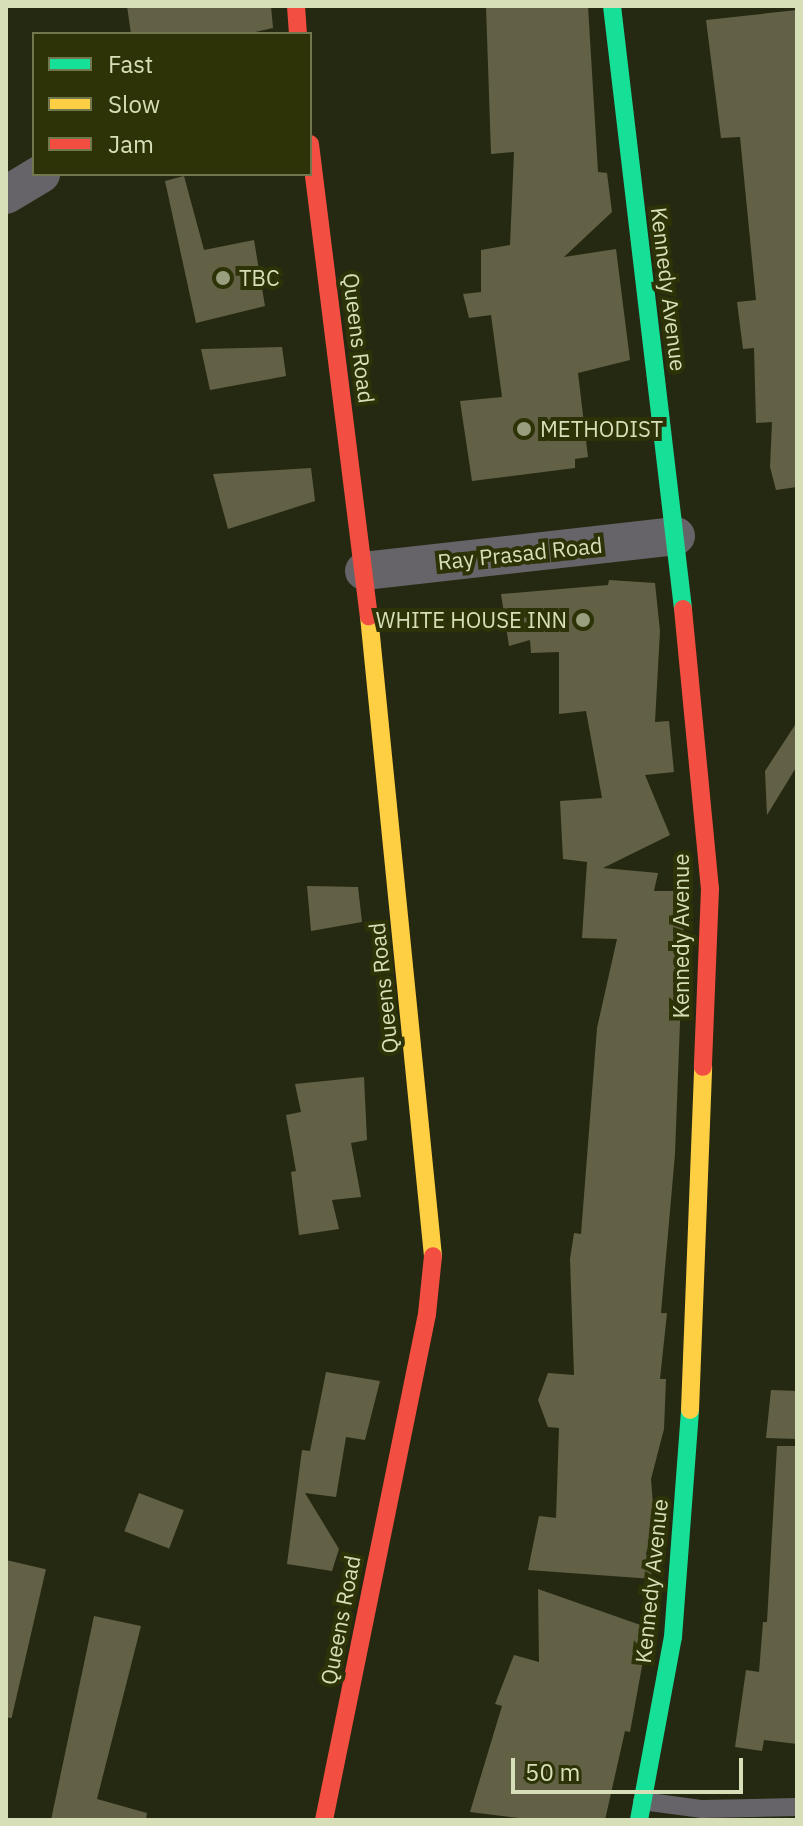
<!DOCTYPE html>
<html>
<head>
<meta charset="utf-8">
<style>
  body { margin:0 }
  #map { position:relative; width:803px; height:1826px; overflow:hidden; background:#262911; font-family:"IBM Plex Sans",sans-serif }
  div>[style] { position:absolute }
  .building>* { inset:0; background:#626146; transform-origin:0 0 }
  .lane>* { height:18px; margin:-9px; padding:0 9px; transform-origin:9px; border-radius:9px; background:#676469 }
  .street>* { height:38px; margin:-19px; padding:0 19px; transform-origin:19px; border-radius:19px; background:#676469 }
  .fast>* { height:18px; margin:-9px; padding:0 9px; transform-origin:9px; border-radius:9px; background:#16e098 }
  .slow>* { height:18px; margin:-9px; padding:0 9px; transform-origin:9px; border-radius:9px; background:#ffcf43 }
  .jam>* { height:18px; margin:-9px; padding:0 9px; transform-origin:9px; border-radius:9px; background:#f24e42 }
  .dots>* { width:22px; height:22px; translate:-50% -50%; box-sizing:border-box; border:4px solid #2d3307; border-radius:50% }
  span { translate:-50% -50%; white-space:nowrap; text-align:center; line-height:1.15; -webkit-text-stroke:8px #2d3307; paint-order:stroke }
  .poi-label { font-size:22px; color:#d7dfb8 }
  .left { translate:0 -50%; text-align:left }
  .right { translate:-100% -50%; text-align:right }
  .street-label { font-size:22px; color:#d7dfb8 }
  .frame { position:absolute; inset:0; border:8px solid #d7dfb8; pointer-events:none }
  .legend { position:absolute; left:32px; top:32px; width:280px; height:144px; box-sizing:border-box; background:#2d3307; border:2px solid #71784e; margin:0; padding:10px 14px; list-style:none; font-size:24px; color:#d7dfb8 }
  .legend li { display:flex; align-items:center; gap:16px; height:40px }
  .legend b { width:40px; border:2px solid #71784e }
  .scale { position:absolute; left:511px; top:1758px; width:232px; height:36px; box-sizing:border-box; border:4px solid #d7dfb8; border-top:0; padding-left:10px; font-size:24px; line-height:28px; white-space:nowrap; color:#d7dfb8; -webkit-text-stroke:6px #2d3307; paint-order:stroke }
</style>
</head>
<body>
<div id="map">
  <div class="building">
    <i style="clip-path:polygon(127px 6px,271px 6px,273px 28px,246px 34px,131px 34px)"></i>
    <i style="clip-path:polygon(486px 6px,588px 6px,598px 172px,607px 173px,612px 212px,564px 257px,616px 249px,630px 360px,578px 373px,588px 457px,575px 459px,575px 468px,472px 481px,460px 401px,502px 397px,491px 315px,469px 318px,463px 294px,481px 292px,481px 250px,510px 245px,514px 152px,491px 154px)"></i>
    <i style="clip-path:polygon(797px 10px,797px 487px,776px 490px,770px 467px,772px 422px,756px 423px,754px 348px,743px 349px,737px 302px,756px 300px,740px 137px,721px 138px,706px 20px)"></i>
    <i style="clip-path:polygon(184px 176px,204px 250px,254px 240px,265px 306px,196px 323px,165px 181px)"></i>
    <i style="clip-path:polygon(282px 347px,286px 376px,210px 390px,201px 349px)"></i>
    <i style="clip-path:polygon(311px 468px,315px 501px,228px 529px,213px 474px)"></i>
    <i style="clip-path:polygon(609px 580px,655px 583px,660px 631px,655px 722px,669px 721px,674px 772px,645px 775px,670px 835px,603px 868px,658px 873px,654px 891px,685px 891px,675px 1154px,661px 1313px,667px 1313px,660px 1379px,666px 1379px,664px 1429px,651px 1479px,655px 1530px,646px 1553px,653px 1579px,528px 1570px,539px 1516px,556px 1518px,559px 1428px,548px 1427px,538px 1400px,548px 1373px,574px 1375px,570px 1259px,574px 1233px,581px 1234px,597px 1028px,617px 939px,582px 938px,587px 862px,563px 859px,560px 801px,602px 798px,586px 711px,559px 714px,559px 652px,531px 653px,530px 640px,509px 646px,501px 594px,608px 585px)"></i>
    <i style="clip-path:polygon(797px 722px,797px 766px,767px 815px,765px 771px)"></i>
    <i style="clip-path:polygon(307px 886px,358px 887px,362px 922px,311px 931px)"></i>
    <i style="clip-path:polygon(364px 1077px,367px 1140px,351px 1143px,361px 1197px,332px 1200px,339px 1229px,299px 1235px,291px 1172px,296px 1171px,286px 1115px,301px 1112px,295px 1084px)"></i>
    <i style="clip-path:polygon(326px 1372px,380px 1381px,365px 1440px,346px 1437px,336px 1497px,305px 1493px,339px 1549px,332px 1571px,287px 1564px,302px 1450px,310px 1451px)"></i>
    <i style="clip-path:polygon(771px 1390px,797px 1391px,797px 1439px,766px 1438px)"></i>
    <i style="clip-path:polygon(777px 1446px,797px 1446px,797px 1744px,764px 1740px,762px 1751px,735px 1747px,746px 1670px,759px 1672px,763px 1622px,767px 1622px)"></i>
    <i style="left:139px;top:1493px;width:48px;height:41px;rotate:21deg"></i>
    <i style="left:6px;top:1560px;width:41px;height:153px;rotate:13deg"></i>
    <i style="clip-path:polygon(538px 1589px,649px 1628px,630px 1732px,625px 1731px,605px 1820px,535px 1820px,470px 1812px,502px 1706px,495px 1704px,514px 1655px,539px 1662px)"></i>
    <i style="clip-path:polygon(94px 1616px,141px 1626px,97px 1799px,147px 1813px,146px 1820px,51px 1820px)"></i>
  </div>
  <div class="lane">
    <i style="left:642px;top:1801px;width:61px;rotate:7.6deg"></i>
    <i style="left:702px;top:1809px;width:95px;rotate:-1.2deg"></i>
  </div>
  <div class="street">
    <i style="left:6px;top:195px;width:41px;rotate:-31deg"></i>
    <i style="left:364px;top:571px;width:314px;rotate:-6.4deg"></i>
  </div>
  <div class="fast">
    <i style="left:612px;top:6px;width:607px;rotate:83.28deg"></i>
    <i style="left:639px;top:1820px;width:186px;rotate:-79.5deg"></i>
    <i style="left:673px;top:1637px;width:228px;rotate:-85.7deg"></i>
  </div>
  <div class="slow">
    <i style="left:369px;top:616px;width:643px;rotate:84.29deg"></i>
    <i style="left:690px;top:1410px;width:343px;rotate:-87.8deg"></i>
  </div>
  <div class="jam">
    <i style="left:296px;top:6px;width:28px;rotate:86deg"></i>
    <i style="left:310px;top:144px;width:476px;rotate:82.9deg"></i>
    <i style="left:683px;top:609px;width:281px;rotate:84.5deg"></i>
    <i style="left:710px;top:889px;width:178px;rotate:92.3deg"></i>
    <i style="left:324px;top:1820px;width:516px;rotate:-78.49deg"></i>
    <i style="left:427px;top:1314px;width:58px;rotate:-84.1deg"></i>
  </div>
  <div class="dots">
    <i style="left:223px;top:278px;background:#999f7e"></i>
    <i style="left:524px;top:429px;background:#999f7e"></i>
    <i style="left:583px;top:620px;background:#999f7e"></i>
  </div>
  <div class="poi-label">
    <span class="left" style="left:239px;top:278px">TBC</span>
    <span class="left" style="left:540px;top:429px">METHODIST</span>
    <span class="right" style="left:567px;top:620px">WHITE HOUSE INN</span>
  </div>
  <div class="street-label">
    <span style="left:669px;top:289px;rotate:83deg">Kennedy Avenue</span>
    <span style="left:359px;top:338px;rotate:83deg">Queens Road</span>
    <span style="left:520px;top:553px;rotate:-6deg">Ray Prasad Road</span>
    <span style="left:681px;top:936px;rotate:-90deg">Kennedy Avenue</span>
    <span style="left:383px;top:988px;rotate:-96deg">Queens Road</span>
    <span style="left:651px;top:1581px;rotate:-84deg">Kennedy Avenue</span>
    <span style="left:340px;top:1620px;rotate:-79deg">Queens Road</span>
  </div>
  <div class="frame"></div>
  <ul class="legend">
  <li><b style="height:10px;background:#16e098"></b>Fast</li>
  <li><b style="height:10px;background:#ffcf43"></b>Slow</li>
  <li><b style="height:10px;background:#f24e42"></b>Jam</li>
  </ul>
  <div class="scale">50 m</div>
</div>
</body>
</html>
